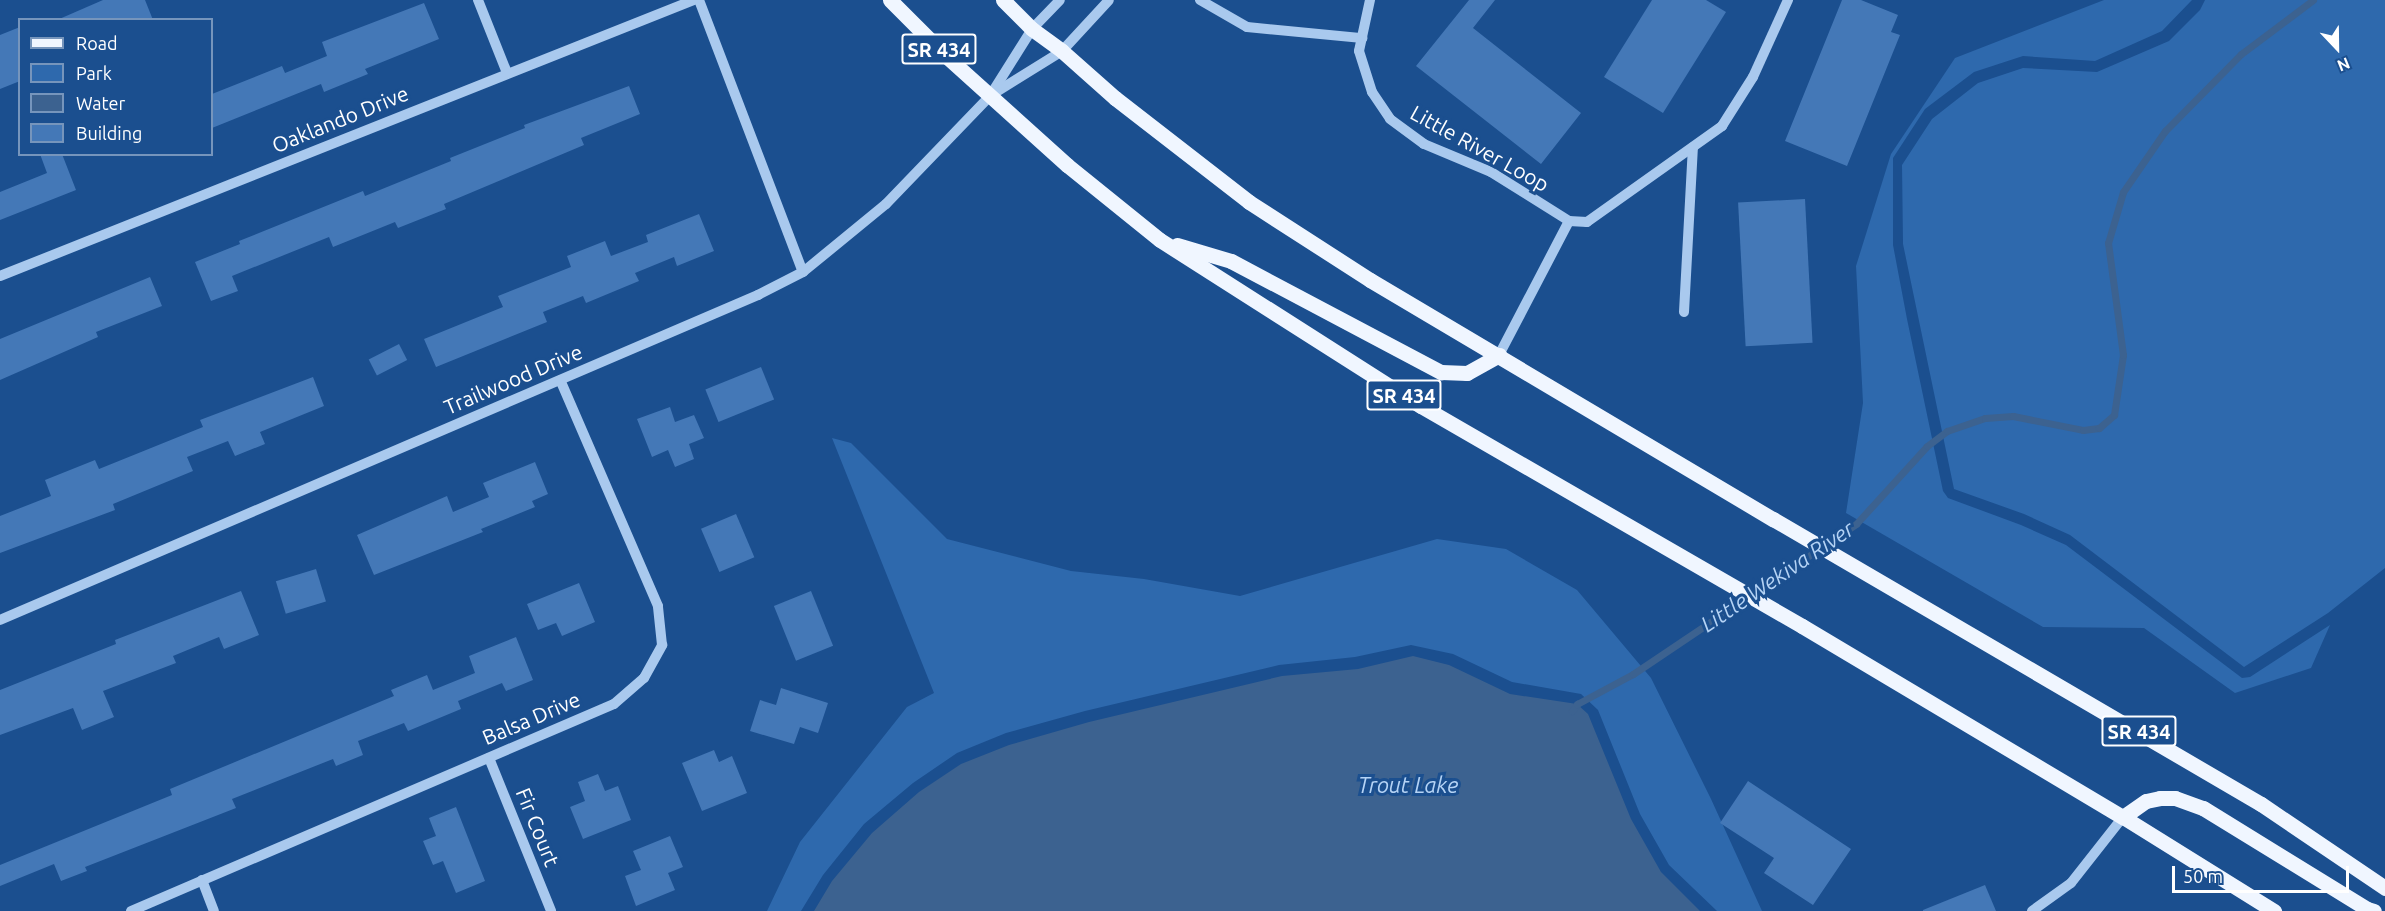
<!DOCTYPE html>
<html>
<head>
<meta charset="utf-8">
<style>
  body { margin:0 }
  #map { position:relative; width:2385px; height:911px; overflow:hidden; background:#1b4f8f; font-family:Ubuntu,sans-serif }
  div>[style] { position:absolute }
  .green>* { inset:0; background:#2e69ad }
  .water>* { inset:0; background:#3c6290 }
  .stream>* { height:7px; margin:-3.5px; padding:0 3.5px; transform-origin:3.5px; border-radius:3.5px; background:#3c6290 }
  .building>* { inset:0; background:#4478b7; transform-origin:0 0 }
  .minor>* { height:10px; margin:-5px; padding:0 5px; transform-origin:5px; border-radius:5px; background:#a9c9ee }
  .major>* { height:15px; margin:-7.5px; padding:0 7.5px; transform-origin:7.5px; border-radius:7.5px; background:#f0f6ff }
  span { translate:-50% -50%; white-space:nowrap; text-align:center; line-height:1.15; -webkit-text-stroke:6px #1b4f8f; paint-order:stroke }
  .shield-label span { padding:2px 4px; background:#1b4f8f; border:2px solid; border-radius:4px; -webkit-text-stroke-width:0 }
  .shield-label { font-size:20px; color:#fff; font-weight:700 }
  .street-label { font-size:21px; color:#fff }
  .water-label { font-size:22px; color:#b5d3f5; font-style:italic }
  .legend { position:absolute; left:18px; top:18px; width:195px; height:138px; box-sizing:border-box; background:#1b4f8f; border:2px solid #7695bc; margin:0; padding:8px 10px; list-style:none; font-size:18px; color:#fff }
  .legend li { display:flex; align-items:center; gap:12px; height:30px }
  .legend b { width:30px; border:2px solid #7695bc }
  .north { position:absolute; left:2307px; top:18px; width:60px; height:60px; -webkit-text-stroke:4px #1b4f8f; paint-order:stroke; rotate:158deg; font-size:16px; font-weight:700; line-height:24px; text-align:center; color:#fff }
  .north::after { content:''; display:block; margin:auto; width:21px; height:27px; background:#fff; clip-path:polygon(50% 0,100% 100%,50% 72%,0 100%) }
  .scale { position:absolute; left:2172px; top:866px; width:177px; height:27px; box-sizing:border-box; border:3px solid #fff; border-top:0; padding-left:8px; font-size:18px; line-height:21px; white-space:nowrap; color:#fff; -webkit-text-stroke:4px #1b4f8f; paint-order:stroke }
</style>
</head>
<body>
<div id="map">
  <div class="green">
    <i style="clip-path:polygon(2104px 0,2192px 0,2162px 31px,2095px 61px,2023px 56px,1974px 72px,1925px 109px,1893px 158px,1893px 245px,1907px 319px,1943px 491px,1948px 498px,2021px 525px,2066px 545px,2242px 678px,2250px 677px,2330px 625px,2311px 668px,2235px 693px,2144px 628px,2043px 627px,1846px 513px,1863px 403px,1856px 266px,1891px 154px,1955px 58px)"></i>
    <i style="clip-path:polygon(2205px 0,2385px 0,2385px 568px,2328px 613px,2244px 667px,2070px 535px,2024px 514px,1954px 489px,1903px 244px,1902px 165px,1932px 119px,1978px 83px,2023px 68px,2097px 72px,2169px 41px,2200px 10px)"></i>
    <i style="clip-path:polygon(832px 438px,851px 443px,947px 539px,1071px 571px,1144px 579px,1240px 596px,1437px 539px,1506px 549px,1577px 590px,1651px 678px,1711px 799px,1762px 911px,1717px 911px,1669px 865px,1640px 814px,1598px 710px,1581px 694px,1512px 682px,1453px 654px,1411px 645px,1355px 657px,1279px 665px,1085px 711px,1006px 733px,957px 753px,913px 783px,864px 824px,823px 875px,801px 911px,767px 911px,800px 842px,907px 707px,934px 693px)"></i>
  </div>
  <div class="water">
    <i style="clip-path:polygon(1413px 656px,1449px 665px,1510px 694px,1577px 704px,1588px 714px,1631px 819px,1661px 872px,1700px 911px,814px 911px,832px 881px,872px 833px,919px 792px,961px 764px,1009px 745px,1089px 722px,1282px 676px,1358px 669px)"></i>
  </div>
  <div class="stream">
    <i style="left:1572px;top:711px;width:9px;rotate:-54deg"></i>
    <i style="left:1577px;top:704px;width:64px;rotate:-28.2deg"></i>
    <i style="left:1633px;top:674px;width:269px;rotate:-33.9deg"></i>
    <i style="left:1856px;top:524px;width:105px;rotate:-47.7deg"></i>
    <i style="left:1927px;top:446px;width:25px;rotate:-37deg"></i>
    <i style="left:1947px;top:431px;width:40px;rotate:-18.9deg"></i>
    <i style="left:1985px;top:418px;width:28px;rotate:-4deg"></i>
    <i style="left:2013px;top:416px;width:71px;rotate:11.3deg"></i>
    <i style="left:2083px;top:430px;width:16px;rotate:-7deg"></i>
    <i style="left:2099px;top:428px;width:20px;rotate:-41deg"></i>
    <i style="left:2114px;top:415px;width:61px;rotate:-81.5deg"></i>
    <i style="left:2123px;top:355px;width:113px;rotate:-97.6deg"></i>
    <i style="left:2108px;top:243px;width:53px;rotate:-73.6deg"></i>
    <i style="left:2123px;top:192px;width:74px;rotate:-55.5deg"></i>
    <i style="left:2165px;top:131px;width:108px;rotate:-45.4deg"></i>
    <i style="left:2241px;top:54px;width:90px;rotate:-36.9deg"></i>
  </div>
  <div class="building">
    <i style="clip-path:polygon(103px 0,145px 0,153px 20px,57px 20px)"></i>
    <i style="clip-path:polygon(1469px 0,1495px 0,1473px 28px,1581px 113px,1541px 164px,1416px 66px)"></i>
    <i style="clip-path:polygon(1652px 0,1706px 0,1726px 12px,1663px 113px,1604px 77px)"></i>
    <i style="clip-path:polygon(1842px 0,1861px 0,1898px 15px,1891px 32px,1900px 35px,1847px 166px,1785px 141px)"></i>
    <i style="clip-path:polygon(424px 3px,439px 39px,365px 69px,368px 74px,324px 92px,321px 84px,212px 128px,212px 94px,282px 66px,285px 73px,327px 56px,322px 42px)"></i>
    <i style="clip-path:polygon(20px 27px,20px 81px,0 89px,0 35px)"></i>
    <i style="clip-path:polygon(629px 86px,640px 114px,581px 138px,584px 145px,444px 204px,446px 209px,398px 228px,395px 222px,333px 247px,329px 237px,232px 276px,238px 291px,211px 301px,195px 262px,240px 244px,239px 241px,363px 191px,365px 196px,451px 161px,450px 158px,525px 128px,524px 125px)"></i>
    <i style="clip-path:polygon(40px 154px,62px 154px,76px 190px,0 220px,0 192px,47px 173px)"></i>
    <i style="left:1805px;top:199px;width:144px;height:67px;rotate:87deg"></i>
    <i style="clip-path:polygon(699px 214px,714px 251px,677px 266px,674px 257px,635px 273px,639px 281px,586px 303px,583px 296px,543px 312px,547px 322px,436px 367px,424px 339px,503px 307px,498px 296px,571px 267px,567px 256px,605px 241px,611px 256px,648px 242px,646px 235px)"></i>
    <i style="clip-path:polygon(150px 277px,162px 306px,96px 332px,98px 337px,0 380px,0 339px)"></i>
    <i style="left:399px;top:344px;width:18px;height:34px;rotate:63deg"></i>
    <i style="left:761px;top:367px;width:35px;height:60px;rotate:68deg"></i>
    <i style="clip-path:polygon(313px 377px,324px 406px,260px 432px,265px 444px,235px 456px,228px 441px,187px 457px,193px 471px,113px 504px,115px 510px,0 553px,0 516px,51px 496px,45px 480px,95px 460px,99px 469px,203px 427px,200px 420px)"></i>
    <i style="clip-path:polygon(670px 407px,675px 422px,694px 415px,704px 438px,689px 444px,694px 459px,675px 467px,668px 450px,652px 457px,637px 419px)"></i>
    <i style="clip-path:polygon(535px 462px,548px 494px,532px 501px,535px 507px,481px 529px,483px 532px,374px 575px,357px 535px,447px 496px,453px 512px,489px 497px,483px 483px)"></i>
    <i style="left:736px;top:514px;width:47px;height:38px;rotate:67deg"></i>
    <i style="left:316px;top:569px;width:34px;height:42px;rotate:73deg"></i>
    <i style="clip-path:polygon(579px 583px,595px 622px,562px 636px,556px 623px,538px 630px,527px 604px)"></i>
    <i style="clip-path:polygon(241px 591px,259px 635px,224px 649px,219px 637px,173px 656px,176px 663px,103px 691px,114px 717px,82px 730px,73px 708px,0 735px,0 690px,116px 644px,115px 640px)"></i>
    <i style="left:811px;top:591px;width:59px;height:40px;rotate:68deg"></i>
    <i style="clip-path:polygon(516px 637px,533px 680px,506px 691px,502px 683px,458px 701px,461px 709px,408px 731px,404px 723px,358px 741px,363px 755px,336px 766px,333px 759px,232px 799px,236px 808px,85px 867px,87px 871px,61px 881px,54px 864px,0 886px,0 865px,172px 795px,170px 789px,394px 696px,391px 690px,427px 675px,433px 690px,475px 673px,469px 656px)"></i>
    <i style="clip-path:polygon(781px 688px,828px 703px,818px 733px,800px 727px,794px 744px,750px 731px,760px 700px,776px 705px)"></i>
    <i style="clip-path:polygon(714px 750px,719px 762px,732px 756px,747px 793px,702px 811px,682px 763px)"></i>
    <i style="clip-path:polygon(598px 774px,605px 791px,618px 786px,631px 820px,583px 839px,570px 807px,585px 801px,578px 782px)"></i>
    <i style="clip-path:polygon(1748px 781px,1851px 849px,1813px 905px,1764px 873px,1774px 858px,1720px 823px)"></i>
    <i style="clip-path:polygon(456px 807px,485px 881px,456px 893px,443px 861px,433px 865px,423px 841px,436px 836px,429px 818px)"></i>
    <i style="clip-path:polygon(670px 836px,683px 867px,668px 873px,675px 890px,636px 906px,625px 876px,641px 870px,633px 851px)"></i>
    <i style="clip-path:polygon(1985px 885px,1996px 911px,1923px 911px,1923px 910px)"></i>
  </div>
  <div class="minor">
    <i style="left:478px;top:0;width:79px;rotate:68.3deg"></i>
    <i style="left:699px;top:0;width:291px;rotate:69.1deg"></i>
    <i style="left:1200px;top:0;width:54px;rotate:29.9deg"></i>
    <i style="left:1247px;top:27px;width:116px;rotate:5.5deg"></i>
    <i style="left:1370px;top:0;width:52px;rotate:102.2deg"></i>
    <i style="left:1359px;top:51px;width:43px;rotate:72.4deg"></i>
    <i style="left:1372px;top:92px;width:32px;rotate:56deg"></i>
    <i style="left:1390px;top:119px;width:42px;rotate:36.3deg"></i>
    <i style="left:1424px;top:144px;width:73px;rotate:22.7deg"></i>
    <i style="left:1491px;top:172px;width:92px;rotate:32.1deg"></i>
    <i style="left:1569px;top:221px;width:18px;rotate:3deg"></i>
    <i style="left:1587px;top:222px;width:166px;rotate:-35.4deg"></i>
    <i style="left:1722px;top:126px;width:58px;rotate:-57.7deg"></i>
    <i style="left:1753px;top:77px;width:85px;rotate:-65.6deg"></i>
    <i style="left:993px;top:94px;width:81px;rotate:-31.9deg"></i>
    <i style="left:1062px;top:51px;width:69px;rotate:-47.3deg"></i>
    <i style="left:0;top:276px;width:747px;rotate:-21.69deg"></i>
    <i style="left:1684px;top:312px;width:165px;rotate:-86.9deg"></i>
    <i style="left:1499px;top:355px;width:151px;rotate:-62.4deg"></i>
    <i style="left:0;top:620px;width:825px;rotate:-23.21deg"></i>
    <i style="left:758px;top:295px;width:51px;rotate:-27.1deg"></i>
    <i style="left:803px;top:272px;width:107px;rotate:-39.3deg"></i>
    <i style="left:886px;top:204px;width:150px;rotate:-46.1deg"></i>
    <i style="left:990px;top:96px;width:79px;rotate:-57.9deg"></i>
    <i style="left:1032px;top:29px;width:40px;rotate:-46deg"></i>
    <i style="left:489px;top:758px;width:165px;rotate:67.9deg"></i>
    <i style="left:202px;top:880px;width:33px;rotate:69deg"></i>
    <i style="left:131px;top:911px;width:525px;rotate:-23.2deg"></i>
    <i style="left:614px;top:704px;width:40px;rotate:-41deg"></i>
    <i style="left:644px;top:678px;width:38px;rotate:-61deg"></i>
    <i style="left:662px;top:645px;width:39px;rotate:-96deg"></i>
    <i style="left:658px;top:606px;width:246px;rotate:-113.4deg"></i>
    <i style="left:2032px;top:911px;width:48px;rotate:-35.7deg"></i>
    <i style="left:2071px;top:883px;width:84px;rotate:-51.8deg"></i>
  </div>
  <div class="major">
    <i style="left:890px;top:0;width:79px;rotate:45deg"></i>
    <i style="left:946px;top:56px;width:163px;rotate:42deg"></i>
    <i style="left:1067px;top:165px;width:119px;rotate:38.9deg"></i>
    <i style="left:1160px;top:240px;width:309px;rotate:32.5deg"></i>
    <i style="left:1421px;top:406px;width:440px;rotate:30deg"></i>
    <i style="left:1802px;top:626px;width:374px;rotate:30.8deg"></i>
    <i style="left:2123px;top:817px;width:178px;rotate:31.9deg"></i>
    <i style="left:1003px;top:0;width:41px;rotate:45deg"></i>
    <i style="left:1032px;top:29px;width:37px;rotate:36deg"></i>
    <i style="left:1062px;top:51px;width:71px;rotate:41.6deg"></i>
    <i style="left:1115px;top:98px;width:170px;rotate:37.8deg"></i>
    <i style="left:1249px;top:202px;width:144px;rotate:32.8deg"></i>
    <i style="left:1370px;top:280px;width:469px;rotate:30.7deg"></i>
    <i style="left:1773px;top:519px;width:565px;rotate:30.29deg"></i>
    <i style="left:2261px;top:804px;width:150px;rotate:34.1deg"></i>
    <i style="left:1177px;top:245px;width:56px;rotate:16.5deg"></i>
    <i style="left:1231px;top:261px;width:238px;rotate:27.9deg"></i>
    <i style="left:1441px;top:372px;width:26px;rotate:2deg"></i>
    <i style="left:1467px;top:373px;width:37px;rotate:-29deg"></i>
    <i style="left:2123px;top:817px;width:28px;rotate:-35deg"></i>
    <i style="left:2146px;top:801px;width:14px;rotate:-12deg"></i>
    <i style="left:2160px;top:798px;width:15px"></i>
    <i style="left:2175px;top:798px;width:30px;rotate:20deg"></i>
    <i style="left:2203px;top:808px;width:193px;rotate:31.6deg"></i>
    <i style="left:2367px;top:909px;width:7px;rotate:16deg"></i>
  </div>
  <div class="shield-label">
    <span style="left:939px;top:49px">SR 434</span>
    <span style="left:1404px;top:395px">SR 434</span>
    <span style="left:2139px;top:731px">SR 434</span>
  </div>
  <div class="street-label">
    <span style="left:340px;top:119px;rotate:-22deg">Oaklando Drive</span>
    <span style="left:1480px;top:148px;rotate:29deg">Little River Loop</span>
    <span style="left:513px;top:379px;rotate:-23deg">Trailwood Drive</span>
    <span style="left:531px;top:718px;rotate:-23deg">Balsa Drive</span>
    <span style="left:538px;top:827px;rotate:68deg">Fir Court</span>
  </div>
  <div class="water-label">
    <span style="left:1777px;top:576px;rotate:-34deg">Little Wekiva River</span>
    <span style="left:1408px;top:785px">Trout Lake</span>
  </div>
  <ul class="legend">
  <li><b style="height:8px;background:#f0f6ff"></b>Road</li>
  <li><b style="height:16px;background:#2e69ad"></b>Park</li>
  <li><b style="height:16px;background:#3c6290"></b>Water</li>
  <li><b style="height:16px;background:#4478b7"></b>Building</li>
  </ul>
  <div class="north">N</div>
  <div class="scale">50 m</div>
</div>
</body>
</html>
